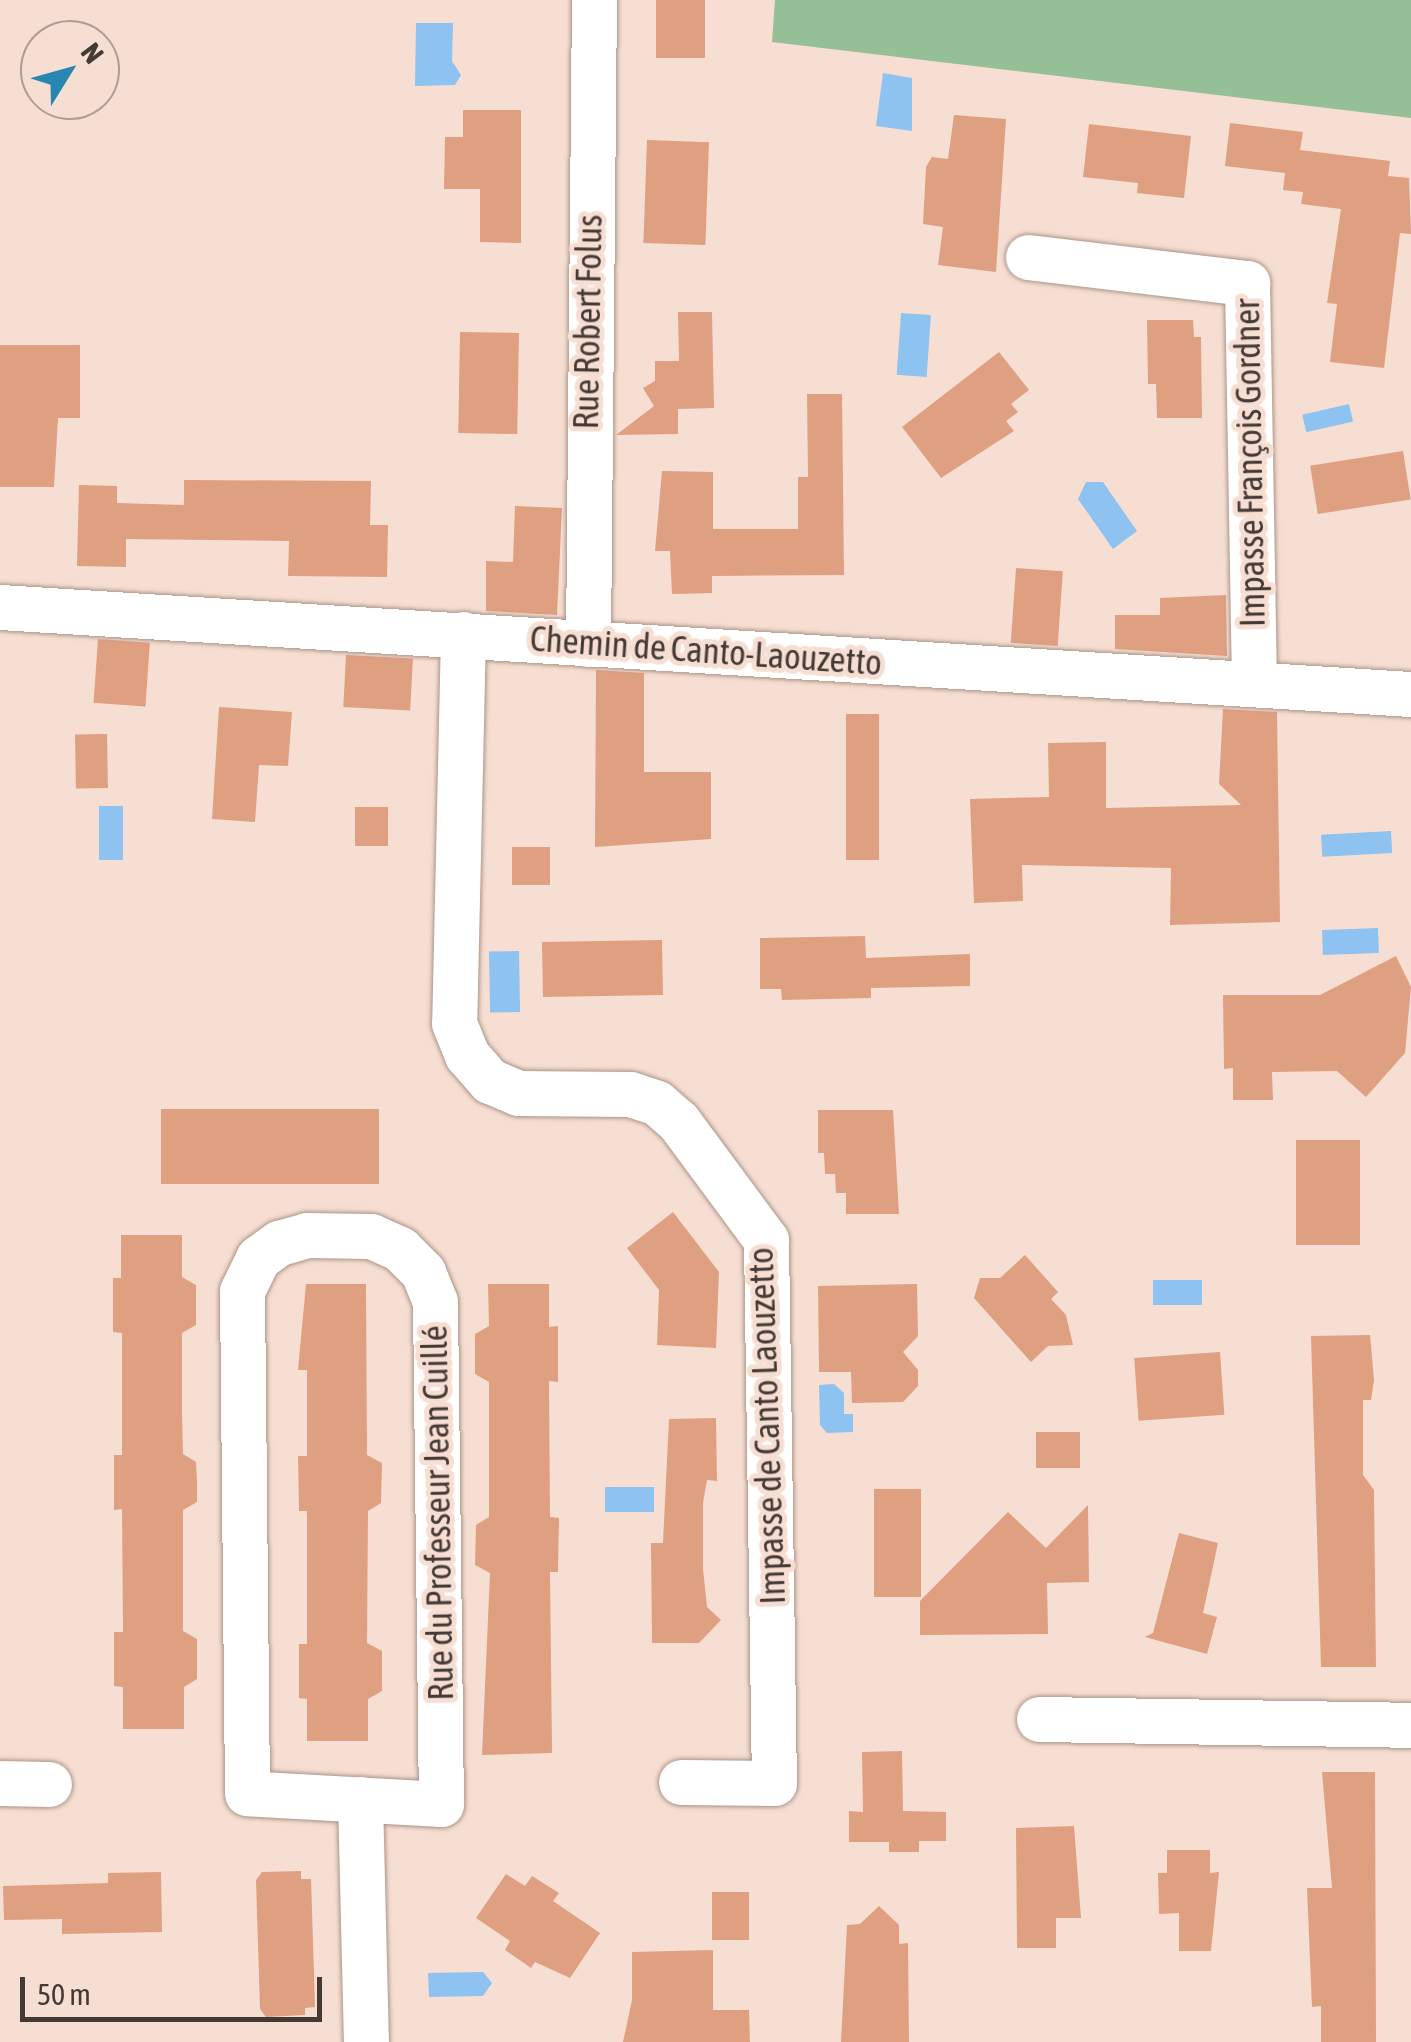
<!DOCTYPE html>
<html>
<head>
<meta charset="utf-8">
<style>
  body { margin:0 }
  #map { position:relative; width:1411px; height:2042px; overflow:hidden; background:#f7ded2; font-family:"Asap Condensed",sans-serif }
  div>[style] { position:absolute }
  .green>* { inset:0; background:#95bf96 }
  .water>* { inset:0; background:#8dc2f1; transform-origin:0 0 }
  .building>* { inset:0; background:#df9f81; transform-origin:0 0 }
  .roads { filter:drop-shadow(0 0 2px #ab9488) drop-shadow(0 0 2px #ab9488) }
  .minor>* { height:45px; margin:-22.5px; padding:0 22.5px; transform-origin:22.5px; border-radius:22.5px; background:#fff }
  span { translate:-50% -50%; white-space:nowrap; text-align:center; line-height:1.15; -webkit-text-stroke:10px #f7ded2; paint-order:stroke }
  .street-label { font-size:35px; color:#443a35 }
  .north { position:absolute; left:20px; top:20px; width:100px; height:100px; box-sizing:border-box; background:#f7ded2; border:2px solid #af9c93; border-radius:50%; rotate:53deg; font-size:28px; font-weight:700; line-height:40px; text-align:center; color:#443a35 }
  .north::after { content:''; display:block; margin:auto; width:35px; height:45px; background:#2886b2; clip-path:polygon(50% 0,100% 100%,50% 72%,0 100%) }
  .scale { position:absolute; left:20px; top:1977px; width:302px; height:45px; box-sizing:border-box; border:5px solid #443a35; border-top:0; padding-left:12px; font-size:30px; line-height:35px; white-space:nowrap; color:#443a35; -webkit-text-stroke:8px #f7ded2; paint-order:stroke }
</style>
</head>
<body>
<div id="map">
  <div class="green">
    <i style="clip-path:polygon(775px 0,1411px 0,1411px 118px,772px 42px)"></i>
  </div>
  <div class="water">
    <i style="clip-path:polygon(416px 23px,453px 23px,452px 61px,461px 75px,455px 85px,415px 86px)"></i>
    <i style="clip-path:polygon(883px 73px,912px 78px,912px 131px,876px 126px)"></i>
    <i style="left:901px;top:313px;width:30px;height:62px;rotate:4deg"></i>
    <i style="left:1349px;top:404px;width:18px;height:48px;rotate:77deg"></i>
    <i style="clip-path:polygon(1086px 482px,1103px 482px,1137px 531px,1113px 549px,1078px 499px)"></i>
    <i style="left:99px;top:806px;width:24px;height:54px"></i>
    <i style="left:1391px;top:831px;width:22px;height:70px;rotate:87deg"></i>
    <i style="left:1378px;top:928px;width:25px;height:56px;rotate:88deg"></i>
    <i style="left:519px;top:951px;width:61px;height:30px;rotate:89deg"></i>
    <i style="left:1153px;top:1280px;width:49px;height:25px"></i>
    <i style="clip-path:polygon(834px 1384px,844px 1393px,844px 1414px,853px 1414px,853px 1432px,827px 1433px,820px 1425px,819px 1385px)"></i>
    <i style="left:654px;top:1487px;width:25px;height:49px;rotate:90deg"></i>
    <i style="clip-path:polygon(483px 1972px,492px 1983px,483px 1996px,429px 1997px,428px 1973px)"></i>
  </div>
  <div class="building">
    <i style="left:656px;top:0;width:49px;height:58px"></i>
    <i style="clip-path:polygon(463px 110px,521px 110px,521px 243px,480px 242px,480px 189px,444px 189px,445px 137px,463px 137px)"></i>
    <i style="clip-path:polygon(954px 115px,1006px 119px,996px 272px,938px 265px,943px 227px,923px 224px,926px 167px,932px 157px,948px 159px)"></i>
    <i style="clip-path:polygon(1230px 123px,1303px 132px,1300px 150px,1390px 161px,1388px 176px,1409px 178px,1411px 234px,1400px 233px,1384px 368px,1330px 362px,1337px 304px,1327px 303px,1341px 209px,1301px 204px,1303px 192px,1283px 190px,1285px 173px,1225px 166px)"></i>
    <i style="clip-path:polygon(1089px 124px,1191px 136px,1184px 198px,1137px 193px,1138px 183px,1083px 177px)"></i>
    <i style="left:647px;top:140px;width:62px;height:103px;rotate:2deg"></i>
    <i style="clip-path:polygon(678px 312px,712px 312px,714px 408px,678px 409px,678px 434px,616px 435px,654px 406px,643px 388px,655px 381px,655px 361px,679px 361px)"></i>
    <i style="clip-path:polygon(1147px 320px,1193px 320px,1194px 337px,1201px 337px,1202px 418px,1157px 418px,1156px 384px,1148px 384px)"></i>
    <i style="left:460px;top:332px;width:59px;height:101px;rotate:1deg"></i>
    <i style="clip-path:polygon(0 345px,80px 345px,80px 418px,58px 418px,54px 487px,0 487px)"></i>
    <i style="clip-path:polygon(999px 352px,1029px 390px,1011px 404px,1018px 412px,1006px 421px,1014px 431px,941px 478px,902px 427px)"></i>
    <i style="clip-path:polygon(807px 394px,842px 394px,844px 575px,712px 576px,712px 593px,672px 594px,670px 551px,655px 551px,662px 471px,713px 472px,713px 529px,798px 529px,798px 477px,808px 477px)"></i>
    <i style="left:1403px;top:451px;width:49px;height:94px;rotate:81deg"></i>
    <i style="clip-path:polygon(184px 480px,371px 481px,370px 525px,388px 525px,387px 577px,288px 576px,289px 541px,126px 539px,126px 567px,77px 566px,79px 485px,117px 486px,117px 503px,184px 505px)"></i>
    <i style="clip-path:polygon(515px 506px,562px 508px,557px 615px,486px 611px,486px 561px,513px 562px)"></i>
    <i style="left:1016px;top:568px;width:47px;height:75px;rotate:4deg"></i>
    <i style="clip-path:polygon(1226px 595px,1227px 656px,1115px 649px,1115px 615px,1160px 615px,1160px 598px)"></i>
    <i style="left:98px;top:639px;width:52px;height:64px;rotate:4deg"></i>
    <i style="left:346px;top:655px;width:67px;height:52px;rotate:3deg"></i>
    <i style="clip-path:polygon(596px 670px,644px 673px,644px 772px,711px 772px,711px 839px,595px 847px)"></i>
    <i style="clip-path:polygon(219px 707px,292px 712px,288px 766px,259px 765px,255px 822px,212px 819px)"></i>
    <i style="clip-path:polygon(1223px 709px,1277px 712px,1280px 922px,1170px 925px,1171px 868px,1022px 865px,1023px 901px,974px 903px,970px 799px,1049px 797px,1048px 743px,1106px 742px,1106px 808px,1241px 805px,1219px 784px)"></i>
    <i style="left:846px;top:714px;width:33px;height:146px"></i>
    <i style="left:107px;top:734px;width:54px;height:32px;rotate:89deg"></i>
    <i style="left:355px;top:807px;width:33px;height:39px"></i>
    <i style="left:512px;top:847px;width:38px;height:38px"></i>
    <i style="clip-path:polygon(865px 936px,866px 958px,970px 954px,970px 986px,871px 988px,871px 998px,782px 1000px,781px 989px,760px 989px,760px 938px)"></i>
    <i style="left:662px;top:940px;width:55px;height:120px;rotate:89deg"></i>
    <i style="clip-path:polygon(1396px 956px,1411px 987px,1405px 1053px,1366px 1097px,1337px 1071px,1272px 1072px,1273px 1100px,1233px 1100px,1233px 1068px,1224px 1069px,1223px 995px,1320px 995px)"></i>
    <i style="left:161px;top:1109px;width:218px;height:75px"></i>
    <i style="clip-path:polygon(818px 1110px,893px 1110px,899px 1214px,846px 1214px,846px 1193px,836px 1193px,835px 1174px,825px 1174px,824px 1153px,818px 1153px)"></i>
    <i style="left:1296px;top:1140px;width:64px;height:105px"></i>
    <i style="clip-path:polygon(673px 1212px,719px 1272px,716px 1348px,657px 1345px,659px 1290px,627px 1248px)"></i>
    <i style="clip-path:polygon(121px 1235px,182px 1235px,182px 1277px,196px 1285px,196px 1325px,182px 1333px,182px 1412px,183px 1454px,196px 1462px,197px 1482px,197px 1502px,183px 1510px,183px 1631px,197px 1639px,197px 1679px,184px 1687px,184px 1729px,123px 1729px,123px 1687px,114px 1686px,114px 1632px,123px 1632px,122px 1509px,114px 1510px,114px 1455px,122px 1455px,122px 1333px,113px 1332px,113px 1278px,121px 1278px)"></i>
    <i style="clip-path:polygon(1025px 1255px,1058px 1292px,1051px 1299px,1066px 1315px,1073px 1345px,1048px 1346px,1031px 1362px,974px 1298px,980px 1278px,1000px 1278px)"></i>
    <i style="clip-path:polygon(306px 1284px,366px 1284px,367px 1455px,382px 1463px,381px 1503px,368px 1511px,367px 1643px,382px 1651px,382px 1691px,368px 1699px,368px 1741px,307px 1741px,307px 1699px,299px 1698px,299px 1644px,307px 1644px,307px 1511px,299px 1511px,298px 1456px,307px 1456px,307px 1370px,298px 1370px)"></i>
    <i style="clip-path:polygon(488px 1284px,549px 1284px,549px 1327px,558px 1326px,558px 1382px,549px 1381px,550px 1517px,559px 1518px,558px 1572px,550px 1572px,552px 1753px,482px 1755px,490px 1573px,475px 1565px,476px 1525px,489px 1517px,489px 1382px,475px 1374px,475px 1334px,489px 1326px)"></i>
    <i style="clip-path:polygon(917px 1284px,918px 1336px,903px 1352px,918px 1370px,918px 1386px,903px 1402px,852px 1403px,851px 1372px,819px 1372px,818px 1286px)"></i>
    <i style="clip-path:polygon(1370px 1335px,1374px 1380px,1371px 1400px,1363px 1400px,1363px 1475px,1374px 1490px,1376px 1667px,1321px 1667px,1311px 1336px)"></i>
    <i style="left:1220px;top:1352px;width:63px;height:86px;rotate:86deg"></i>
    <i style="clip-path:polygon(716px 1418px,717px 1481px,707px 1480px,703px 1503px,703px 1569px,707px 1607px,721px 1620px,699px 1643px,652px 1643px,651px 1543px,663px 1543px,669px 1419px)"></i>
    <i style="left:1036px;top:1432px;width:44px;height:36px"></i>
    <i style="left:874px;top:1489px;width:47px;height:108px"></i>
    <i style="clip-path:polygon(1088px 1505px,1089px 1582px,1047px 1583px,1048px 1634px,920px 1635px,920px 1601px,1008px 1512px,1046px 1548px)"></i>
    <i style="clip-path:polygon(1179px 1533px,1218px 1543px,1203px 1613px,1217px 1617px,1207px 1654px,1145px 1637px,1153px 1633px)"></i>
    <i style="clip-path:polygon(902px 1751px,903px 1811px,946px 1812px,946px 1841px,919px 1841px,919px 1852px,889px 1852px,889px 1842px,849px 1842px,849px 1811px,863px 1812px,862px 1752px)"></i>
    <i style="clip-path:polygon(1322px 1772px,1375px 1772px,1376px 2042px,1321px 2042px,1321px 2006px,1312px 2007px,1307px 1888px,1332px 1888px)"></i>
    <i style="clip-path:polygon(1074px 1826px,1081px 1918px,1056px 1918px,1056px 1948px,1017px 1948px,1016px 1828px)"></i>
    <i style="clip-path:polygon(1167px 1850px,1210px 1850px,1210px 1873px,1219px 1872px,1211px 1951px,1179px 1951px,1179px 1913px,1159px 1914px,1158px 1873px,1167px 1873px)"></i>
    <i style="clip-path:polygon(301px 1871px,301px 1879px,311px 1879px,315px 2007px,305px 2008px,305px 2015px,266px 2017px,260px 2009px,256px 1880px,262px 1872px)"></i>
    <i style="clip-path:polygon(161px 1872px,162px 1932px,62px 1934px,62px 1919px,4px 1920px,3px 1886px,108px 1883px,108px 1873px)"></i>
    <i style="clip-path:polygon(506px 1874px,525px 1886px,532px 1876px,559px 1893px,553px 1901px,600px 1933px,570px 1978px,535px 1962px,531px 1968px,505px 1950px,510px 1941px,476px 1918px)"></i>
    <i style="left:712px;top:1892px;width:37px;height:48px"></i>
    <i style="clip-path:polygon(879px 1906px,899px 1925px,899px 1944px,908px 1943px,909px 2042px,841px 2042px,847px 1925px,860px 1924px)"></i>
    <i style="clip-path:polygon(713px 1950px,713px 2010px,749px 2010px,750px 2042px,623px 2042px,632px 2000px,632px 1952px)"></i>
  </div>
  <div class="roads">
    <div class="minor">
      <i style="left:1028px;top:257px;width:221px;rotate:6.8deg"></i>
      <i style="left:1247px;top:283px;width:399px;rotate:89deg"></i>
      <i style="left:0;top:607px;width:1414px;rotate:3.53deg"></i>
      <i style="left:463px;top:634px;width:389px;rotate:91.3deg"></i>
      <i style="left:454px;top:1023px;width:35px;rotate:68deg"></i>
      <i style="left:467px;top:1055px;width:35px;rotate:49deg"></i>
      <i style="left:490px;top:1081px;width:30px;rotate:23deg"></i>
      <i style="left:518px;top:1093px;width:112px;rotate:0.5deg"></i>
      <i style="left:630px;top:1094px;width:28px;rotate:18deg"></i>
      <i style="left:657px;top:1103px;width:28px;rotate:41deg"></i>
      <i style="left:678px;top:1121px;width:148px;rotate:53.5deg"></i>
      <i style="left:766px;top:1240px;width:543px;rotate:89.16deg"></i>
      <i style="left:774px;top:1783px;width:93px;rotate:-179.4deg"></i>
      <i style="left:588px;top:644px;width:644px;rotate:-89.47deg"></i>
      <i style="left:307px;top:1235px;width:64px;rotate:0.9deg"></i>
      <i style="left:371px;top:1236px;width:32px;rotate:24deg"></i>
      <i style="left:400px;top:1249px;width:33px;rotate:45deg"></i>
      <i style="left:423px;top:1272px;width:32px;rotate:68deg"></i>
      <i style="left:435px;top:1302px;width:502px;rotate:89.32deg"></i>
      <i style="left:441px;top:1804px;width:194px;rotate:-176.8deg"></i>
      <i style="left:247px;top:1793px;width:502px;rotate:-90.57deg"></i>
      <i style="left:242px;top:1291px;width:37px;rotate:-64deg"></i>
      <i style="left:258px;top:1258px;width:26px;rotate:-36deg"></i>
      <i style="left:279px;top:1243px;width:29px;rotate:-16deg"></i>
      <i style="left:1039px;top:1719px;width:372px;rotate:0.9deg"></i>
      <i style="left:0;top:1783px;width:49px;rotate:1.2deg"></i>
      <i style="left:360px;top:1799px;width:243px;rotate:88.6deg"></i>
    </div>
  </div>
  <div class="street-label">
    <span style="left:587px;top:322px;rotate:-89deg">Rue Robert Folus</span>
    <span style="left:1249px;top:463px;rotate:-91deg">Impasse François Gordner</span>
    <span style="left:706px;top:650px;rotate:4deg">Chemin de Canto-Laouzetto</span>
    <span style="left:766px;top:1426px;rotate:-92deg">Impasse de Canto Laouzetto</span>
    <span style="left:437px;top:1513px;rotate:-91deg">Rue du Professeur Jean Cuillé</span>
  </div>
  <div class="north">N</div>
  <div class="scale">50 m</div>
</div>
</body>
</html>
